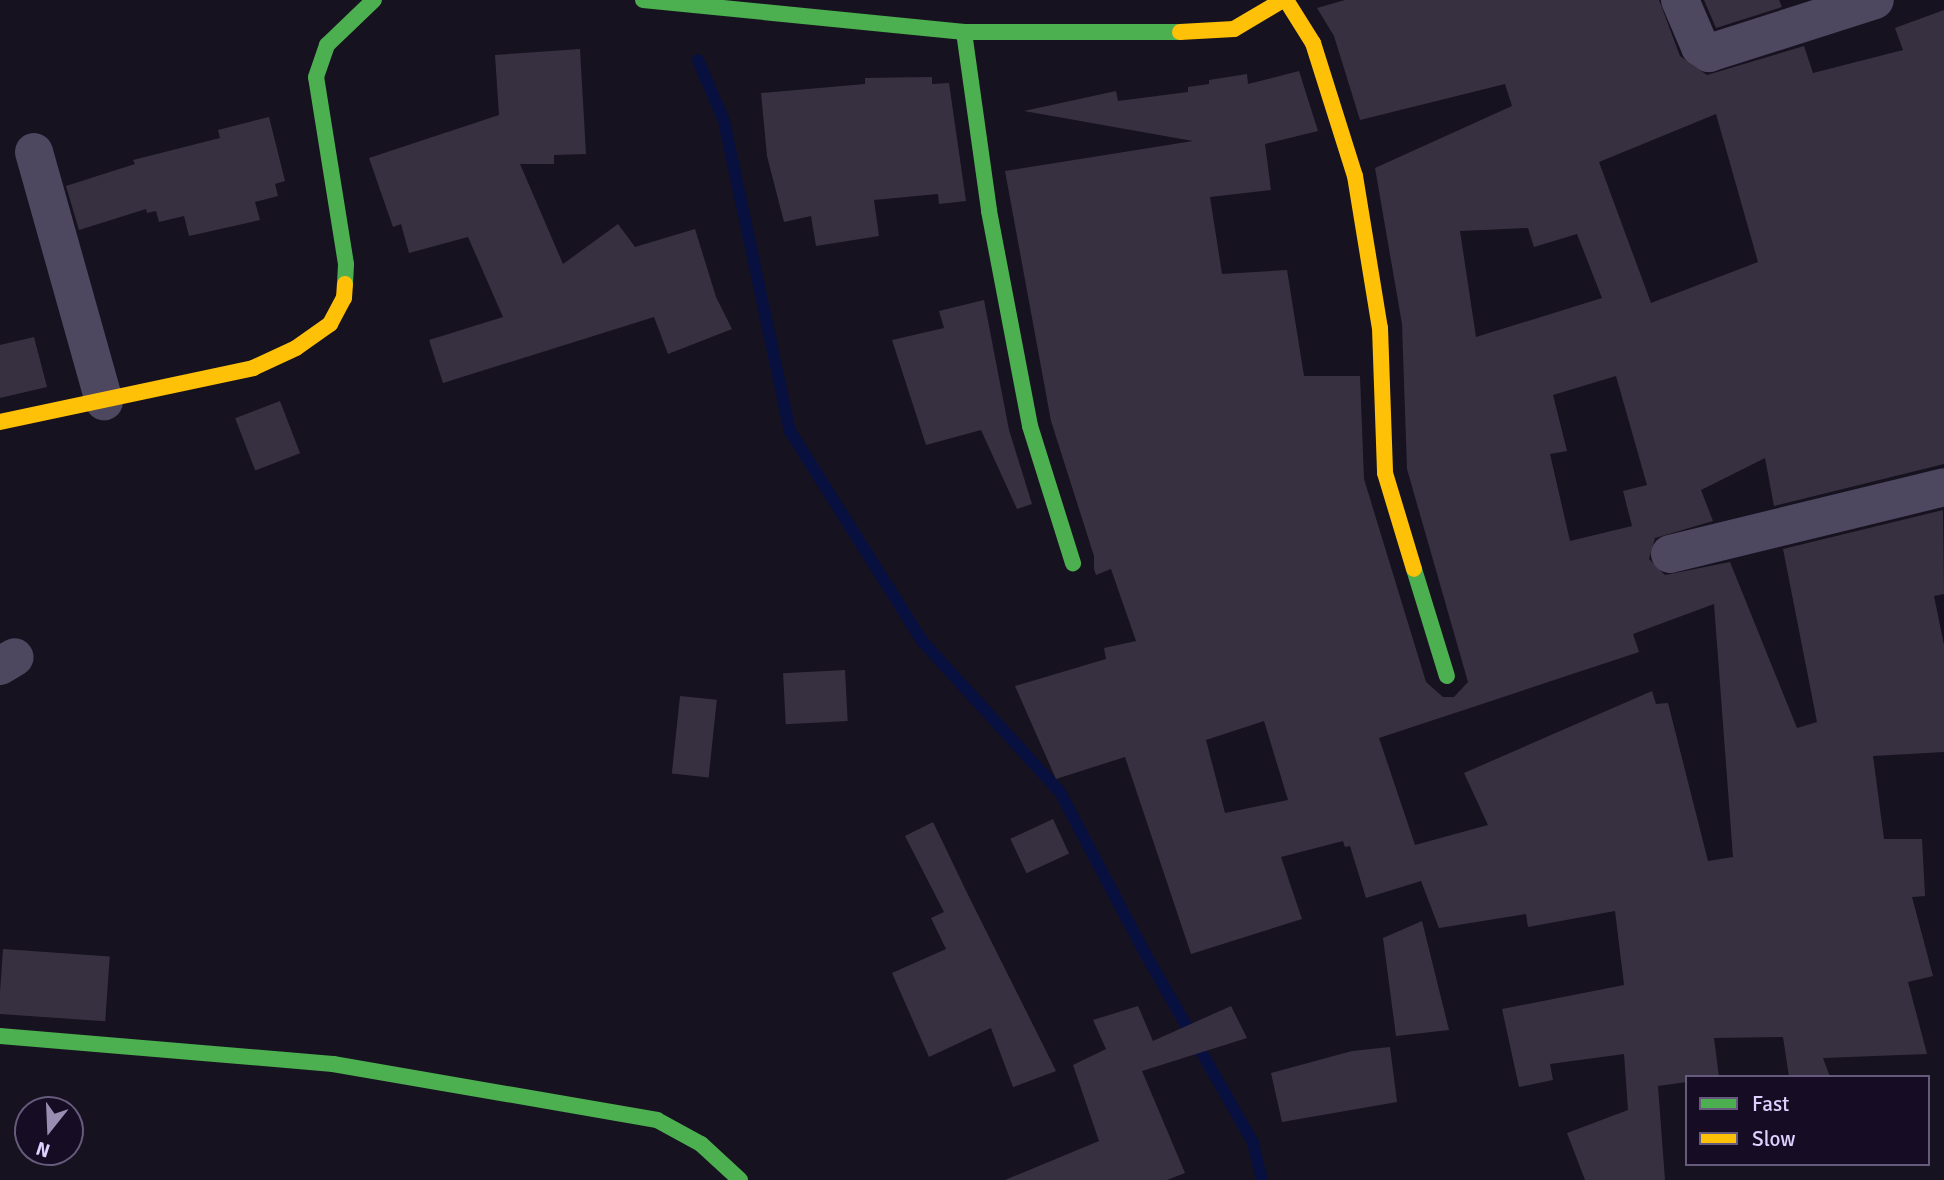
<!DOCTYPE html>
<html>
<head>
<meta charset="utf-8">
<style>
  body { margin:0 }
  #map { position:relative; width:1944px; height:1180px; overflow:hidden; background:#17121f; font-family:Signika,sans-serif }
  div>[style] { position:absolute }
  .stream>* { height:12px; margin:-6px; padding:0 6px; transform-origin:6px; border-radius:6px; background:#081040 }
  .building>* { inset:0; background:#373041; transform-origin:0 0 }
  .street>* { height:38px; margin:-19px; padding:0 19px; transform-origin:19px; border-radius:19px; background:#4d4760 }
  .fast>* { height:16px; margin:-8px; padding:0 8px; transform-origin:8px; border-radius:8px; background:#4caf50 }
  .slow>* { height:16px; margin:-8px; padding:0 8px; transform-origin:8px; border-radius:8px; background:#ffc107 }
  span { translate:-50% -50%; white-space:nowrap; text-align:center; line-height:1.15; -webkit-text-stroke:7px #160d24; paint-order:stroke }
  .legend { position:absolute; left:1685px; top:1075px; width:245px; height:91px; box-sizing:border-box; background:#160d24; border:2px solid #665b7c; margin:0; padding:9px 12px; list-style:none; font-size:21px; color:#dfd0ff }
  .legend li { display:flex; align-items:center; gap:14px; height:35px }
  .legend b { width:35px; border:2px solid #665b7c }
  .north { position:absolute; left:14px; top:1096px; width:70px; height:70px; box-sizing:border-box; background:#160d24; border:2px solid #665b7c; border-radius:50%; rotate:198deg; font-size:19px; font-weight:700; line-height:28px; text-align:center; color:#dfd0ff }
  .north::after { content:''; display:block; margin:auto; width:24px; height:32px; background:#998eb1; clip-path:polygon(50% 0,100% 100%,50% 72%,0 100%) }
</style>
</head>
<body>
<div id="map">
  <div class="stream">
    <i style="left:698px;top:60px;width:66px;rotate:66.9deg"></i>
    <i style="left:724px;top:121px;width:317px;rotate:78deg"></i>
    <i style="left:790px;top:431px;width:249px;rotate:57.8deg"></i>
    <i style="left:923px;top:642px;width:203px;rotate:47.6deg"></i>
    <i style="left:1060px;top:792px;width:182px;rotate:62.2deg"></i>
    <i style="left:1145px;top:953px;width:218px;rotate:60.3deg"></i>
    <i style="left:1253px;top:1142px;width:39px;rotate:77deg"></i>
  </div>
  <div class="building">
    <i style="clip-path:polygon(evenodd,1345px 0,1659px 0,1680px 56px,1707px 75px,1804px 46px,1813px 73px,1903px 50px,1895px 28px,1944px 10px,1944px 464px,1774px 506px,1765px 458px,1701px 490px,1713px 521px,1655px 538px,1649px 559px,1665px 575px,1730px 562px,1797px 728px,1817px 722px,1783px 549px,1943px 510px,1944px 594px,1934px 596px,1944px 645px,1944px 752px,1873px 756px,1884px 839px,1922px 839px,1925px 896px,1912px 897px,1933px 976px,1908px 982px,1927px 1054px,1823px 1058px,1830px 1077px,1789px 1077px,1783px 1037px,1714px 1038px,1719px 1077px,1687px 1077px,1687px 1082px,1658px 1086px,1665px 1180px,1585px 1180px,1567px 1133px,1628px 1110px,1624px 1054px,1550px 1064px,1553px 1080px,1519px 1087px,1502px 1009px,1624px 985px,1615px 911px,1528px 927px,1526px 914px,1439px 928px,1421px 881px,1366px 898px,1350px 846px,1345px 847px,1343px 841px,1281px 857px,1302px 919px,1191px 954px,1125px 757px,1056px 779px,1015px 686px,1106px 659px,1104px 648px,1136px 641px,1111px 569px,1096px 575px,1094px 569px,1094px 556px,1051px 421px,1005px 171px,1193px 141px,1024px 111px,1116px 91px,1118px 101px,1188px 92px,1188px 87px,1209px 84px,1209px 80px,1247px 74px,1248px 84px,1299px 71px,1318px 131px,1265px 144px,1271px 190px,1210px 197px,1222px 274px,1287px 270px,1304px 376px,1360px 376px,1364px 479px,1426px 682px,1443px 697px,1454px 697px,1468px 682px,1407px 469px,1402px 324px,1375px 168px,1512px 106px,1505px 84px,1360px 120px,1334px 36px,1317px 8px,1345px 0,1716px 114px,1758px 262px,1651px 303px,1599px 162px,1716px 114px,1345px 0,1528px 228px,1534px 247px,1577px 234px,1602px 298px,1476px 337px,1460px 231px,1528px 228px,1345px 0,1616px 376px,1647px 485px,1623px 491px,1632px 526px,1570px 541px,1550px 454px,1567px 451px,1553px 395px,1616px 376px,1345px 0,1714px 604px,1733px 857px,1708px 861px,1668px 703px,1656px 704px,1652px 691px,1464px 773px,1488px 825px,1415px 845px,1379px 738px,1639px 652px,1633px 634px,1714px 604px,1345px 0,1264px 721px,1288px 800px,1225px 813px,1206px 740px,1264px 721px)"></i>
    <i style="clip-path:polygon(1704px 0,1779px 0,1782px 7px,1716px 28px)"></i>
    <i style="clip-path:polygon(580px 49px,586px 154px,554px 155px,554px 164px,520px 164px,563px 264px,618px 224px,635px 247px,695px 229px,716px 297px,732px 329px,668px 354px,654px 317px,443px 383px,429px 340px,503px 317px,468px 237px,409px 253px,401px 224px,393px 227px,369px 158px,499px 115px,495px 55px)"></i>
    <i style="clip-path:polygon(932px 77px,932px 84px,949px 83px,966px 201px,939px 204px,938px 194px,874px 200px,879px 236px,816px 246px,811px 216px,784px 222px,767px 156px,761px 93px,865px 84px,865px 78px)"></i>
    <i style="clip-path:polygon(269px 117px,285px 181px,275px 184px,278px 196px,255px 202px,260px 220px,189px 236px,184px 216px,159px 222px,156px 211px,147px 213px,146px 209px,79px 230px,66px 186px,135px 164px,133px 160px,220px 138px,218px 130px)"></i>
    <i style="clip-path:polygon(984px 300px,1009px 430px,1032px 504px,1017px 509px,981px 430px,926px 445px,892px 340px,944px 328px,939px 311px)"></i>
    <i style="clip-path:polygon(34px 337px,47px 387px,0 398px,0 345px)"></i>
    <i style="left:280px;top:401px;width:56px;height:48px;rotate:69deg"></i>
    <i style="left:845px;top:670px;width:51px;height:62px;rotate:87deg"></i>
    <i style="left:680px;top:696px;width:37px;height:78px;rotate:6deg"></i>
    <i style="left:1053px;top:819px;width:38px;height:47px;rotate:65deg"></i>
    <i style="clip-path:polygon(933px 822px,970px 899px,1056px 1071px,1013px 1087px,991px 1028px,929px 1057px,892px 973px,946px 949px,931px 918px,944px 912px,905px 836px)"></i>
    <i style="clip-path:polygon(1422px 921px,1449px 1030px,1396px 1036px,1383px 938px)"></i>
    <i style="left:3px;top:949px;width:107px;height:65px;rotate:4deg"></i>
    <i style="clip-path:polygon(1138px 1006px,1153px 1041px,1231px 1006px,1247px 1038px,1142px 1071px,1185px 1173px,1167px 1180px,1005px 1180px,1099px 1141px,1073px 1065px,1106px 1049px,1093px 1020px)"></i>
    <i style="clip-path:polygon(1390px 1047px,1397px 1102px,1282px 1122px,1271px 1073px,1352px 1051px)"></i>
  </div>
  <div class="street">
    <i style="left:1680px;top:0;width:51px;rotate:66.9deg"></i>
    <i style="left:1700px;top:47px;width:11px;rotate:34deg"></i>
    <i style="left:1709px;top:53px;width:174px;rotate:-17.7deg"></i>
    <i style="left:34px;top:152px;width:259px;rotate:74.3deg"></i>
    <i style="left:1670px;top:554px;width:282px;rotate:-13.7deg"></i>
    <i style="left:0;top:666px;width:17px;rotate:-31deg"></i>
  </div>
  <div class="fast">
    <i style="left:643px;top:0;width:323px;rotate:5.7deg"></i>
    <i style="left:964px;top:32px;width:216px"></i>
    <i style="left:964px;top:32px;width:181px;rotate:82deg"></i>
    <i style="left:989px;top:211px;width:219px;rotate:79.2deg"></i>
    <i style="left:1030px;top:426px;width:144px;rotate:72.6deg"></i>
    <i style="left:345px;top:284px;width:20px;rotate:-87deg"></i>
    <i style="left:346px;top:264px;width:189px;rotate:-99.1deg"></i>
    <i style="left:316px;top:77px;width:34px;rotate:-71deg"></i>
    <i style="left:327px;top:45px;width:65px;rotate:-43.8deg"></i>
    <i style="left:1414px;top:569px;width:112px;rotate:72.9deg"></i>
    <i style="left:0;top:1036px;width:334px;rotate:4.8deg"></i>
    <i style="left:333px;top:1064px;width:329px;rotate:9.8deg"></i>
    <i style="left:657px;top:1120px;width:50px;rotate:28.6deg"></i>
    <i style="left:701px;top:1144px;width:53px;rotate:42.7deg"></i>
  </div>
  <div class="slow">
    <i style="left:1286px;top:0;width:51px;rotate:57.9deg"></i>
    <i style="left:1313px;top:43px;width:139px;rotate:72.5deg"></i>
    <i style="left:1355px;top:176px;width:154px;rotate:80.7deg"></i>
    <i style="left:1380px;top:328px;width:145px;rotate:88deg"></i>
    <i style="left:1385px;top:473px;width:100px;rotate:73.2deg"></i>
    <i style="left:1180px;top:32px;width:54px;rotate:-3.2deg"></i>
    <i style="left:1234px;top:29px;width:57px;rotate:-30.6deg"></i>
    <i style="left:0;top:422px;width:259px;rotate:-12deg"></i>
    <i style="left:253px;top:368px;width:47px;rotate:-24.9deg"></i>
    <i style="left:296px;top:348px;width:42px;rotate:-35.2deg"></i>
    <i style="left:330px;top:324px;width:30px;rotate:-62deg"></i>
    <i style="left:344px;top:298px;width:14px;rotate:-86deg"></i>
  </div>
  <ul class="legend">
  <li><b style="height:9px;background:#4caf50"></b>Fast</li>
  <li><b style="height:9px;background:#ffc107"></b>Slow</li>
  </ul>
  <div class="north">N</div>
</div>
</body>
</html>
